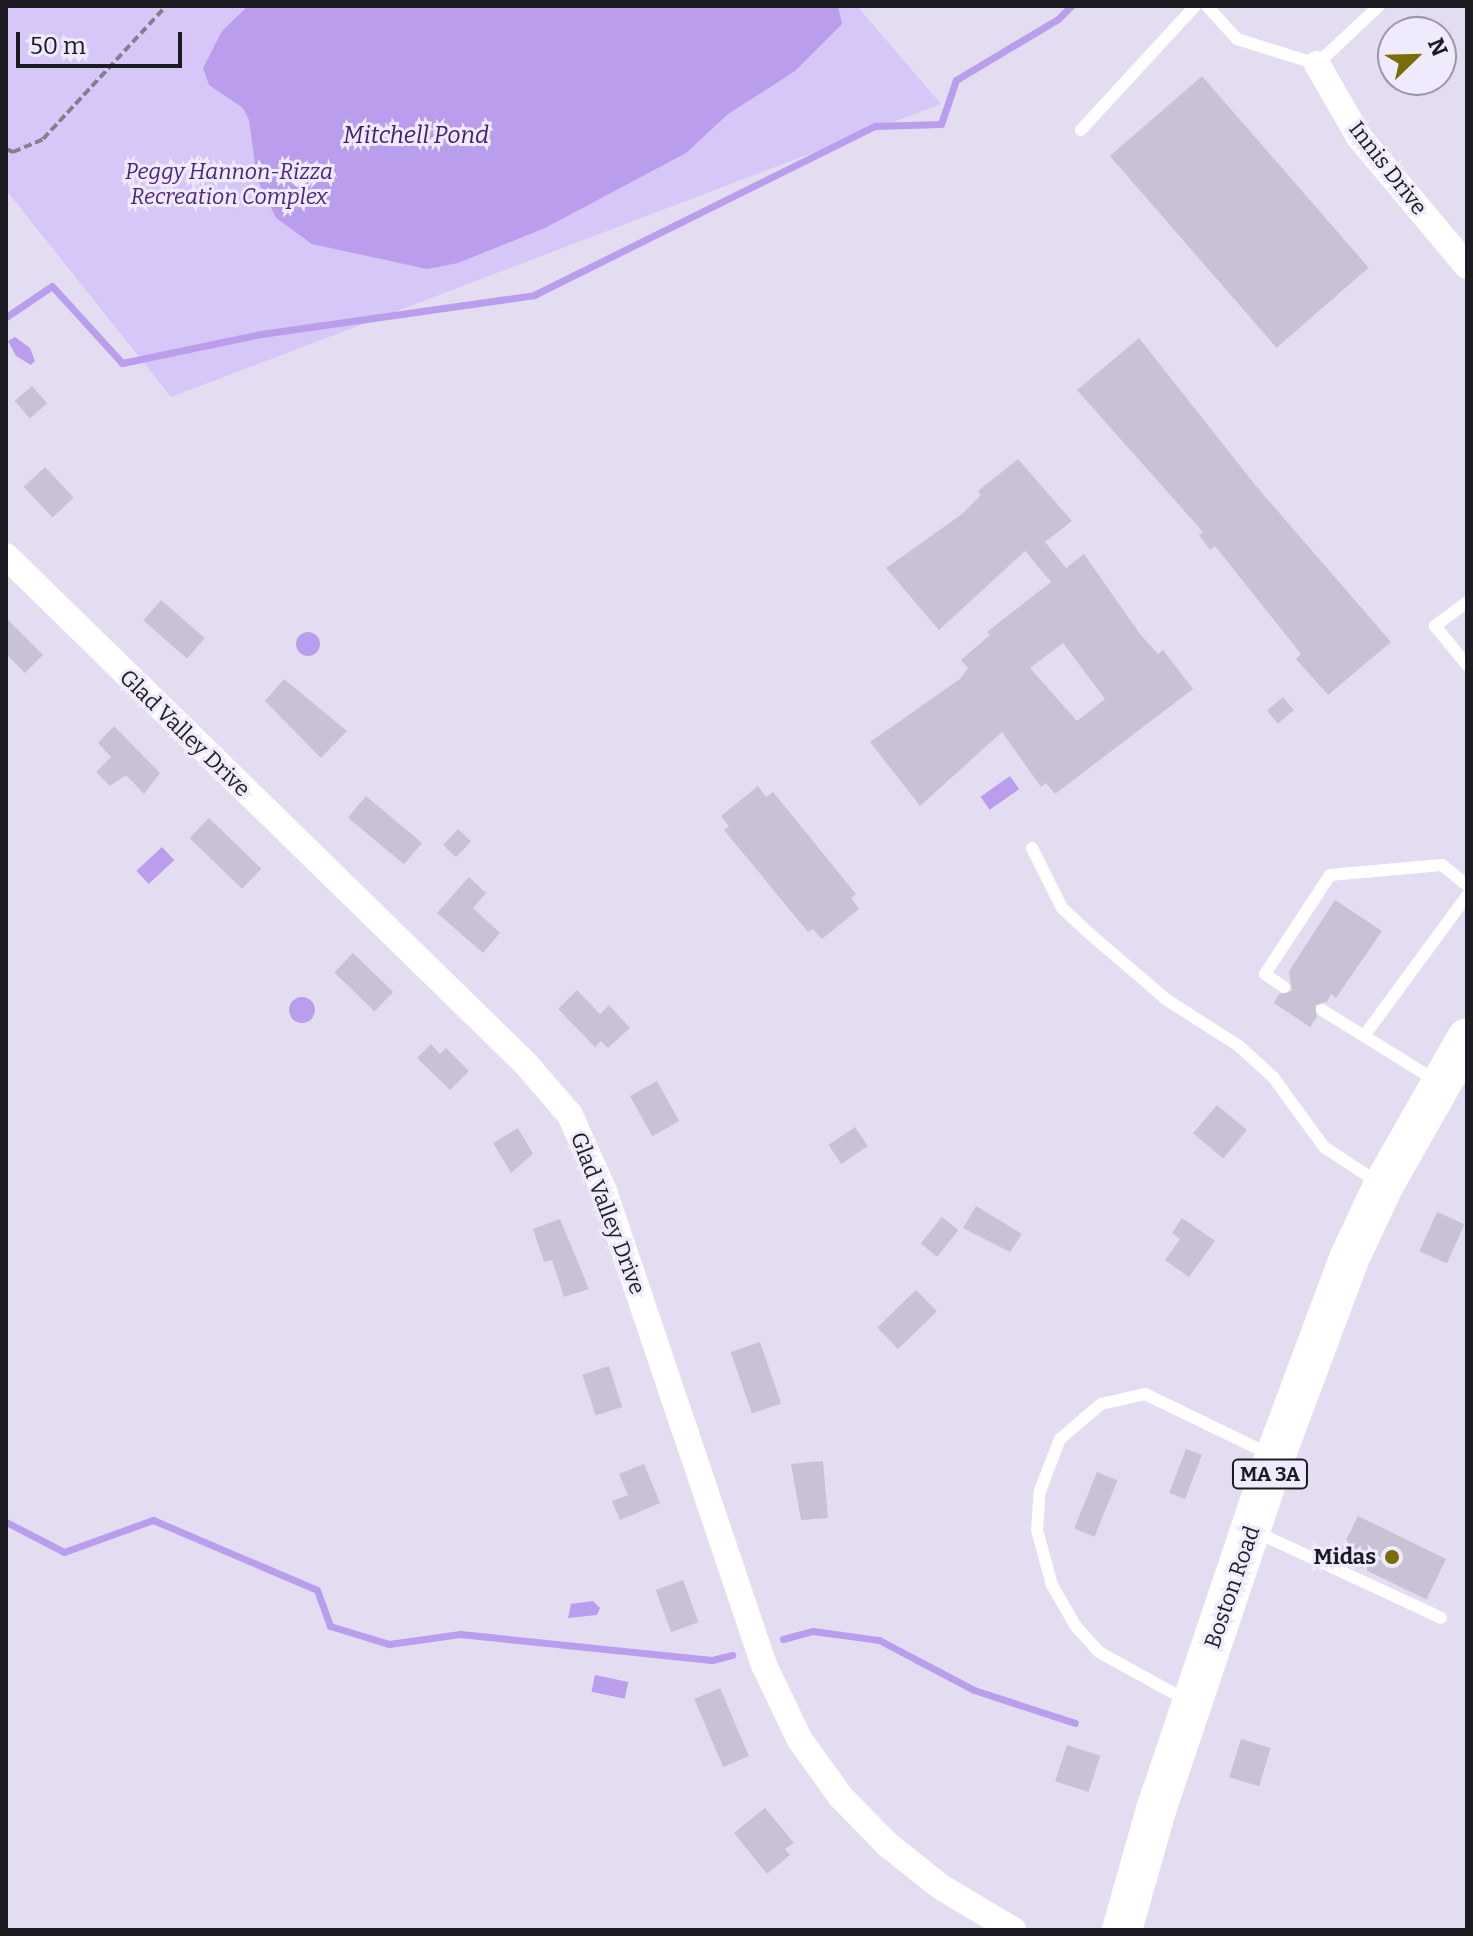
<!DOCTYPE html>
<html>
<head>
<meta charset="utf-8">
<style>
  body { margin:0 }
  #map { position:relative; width:1473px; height:1936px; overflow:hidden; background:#e4ddf2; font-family:Bitter,serif }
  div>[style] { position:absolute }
  .green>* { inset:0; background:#d7c7f8 }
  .water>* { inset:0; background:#ba9dec; transform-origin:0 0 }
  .round { border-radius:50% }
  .stream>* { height:7px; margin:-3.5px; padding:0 3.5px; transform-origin:3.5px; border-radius:3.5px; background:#ba9dec }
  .building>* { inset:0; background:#c9c2d7; transform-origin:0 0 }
  .path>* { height:4px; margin-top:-2px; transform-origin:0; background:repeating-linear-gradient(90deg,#847f8d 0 8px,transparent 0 12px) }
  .service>* { height:12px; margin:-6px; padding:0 6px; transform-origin:6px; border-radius:6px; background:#fff }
  .minor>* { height:26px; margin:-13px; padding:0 13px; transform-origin:13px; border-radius:13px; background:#fff }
  .primary>* { height:40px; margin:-20px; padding:0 20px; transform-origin:20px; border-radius:20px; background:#fff }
  .dots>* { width:22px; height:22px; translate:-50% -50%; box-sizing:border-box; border:4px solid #f0ebfc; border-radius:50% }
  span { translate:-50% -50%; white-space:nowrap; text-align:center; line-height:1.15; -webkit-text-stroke:6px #f0ebfc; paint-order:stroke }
  .shield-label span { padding:2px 6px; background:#f0ebfc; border:2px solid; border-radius:6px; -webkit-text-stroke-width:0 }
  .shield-label { font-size:20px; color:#1d1b22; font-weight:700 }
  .street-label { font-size:22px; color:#1d1b22 }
  .park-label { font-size:22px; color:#4d237e; font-style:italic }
  .poi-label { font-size:22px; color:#1d1b22; font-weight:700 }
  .right { translate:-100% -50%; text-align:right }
  .water-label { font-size:24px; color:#461a76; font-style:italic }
  .frame { position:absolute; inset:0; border:8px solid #1d1b22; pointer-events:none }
  .north { position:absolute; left:1377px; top:16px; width:80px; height:80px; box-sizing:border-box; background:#f0ebfc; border:2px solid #9c98a5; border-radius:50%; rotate:67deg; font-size:22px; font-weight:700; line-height:32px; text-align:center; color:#1d1b22 }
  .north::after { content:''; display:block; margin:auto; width:28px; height:36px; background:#7a6d08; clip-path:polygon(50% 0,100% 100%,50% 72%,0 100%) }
  .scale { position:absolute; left:16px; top:32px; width:166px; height:36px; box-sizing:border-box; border:4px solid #1d1b22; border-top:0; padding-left:10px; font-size:24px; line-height:28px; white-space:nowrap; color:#1d1b22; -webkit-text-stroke:6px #f0ebfc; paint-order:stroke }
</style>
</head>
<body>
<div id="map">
  <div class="green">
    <i style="clip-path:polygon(6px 6px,857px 6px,941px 104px,171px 397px,6px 190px)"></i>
  </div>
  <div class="water">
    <i style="clip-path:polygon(248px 6px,838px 6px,842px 24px,795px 71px,728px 114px,686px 153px,545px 228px,458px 263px,427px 269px,312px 244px,276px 218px,257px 179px,249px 120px,243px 108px,209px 85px,203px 68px,222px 31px)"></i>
    <i style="clip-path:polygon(15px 337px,30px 348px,35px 361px,31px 365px,16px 356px,8px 341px)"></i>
    <i class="round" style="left:296px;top:632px;width:24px;height:24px"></i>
    <i style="left:1010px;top:776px;width:16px;height:36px;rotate:55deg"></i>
    <i style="left:162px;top:847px;width:18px;height:35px;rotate:47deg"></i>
    <i class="round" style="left:289px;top:997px;width:26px;height:26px"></i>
    <i style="clip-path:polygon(593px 1601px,600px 1608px,597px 1615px,568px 1618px,571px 1604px)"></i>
    <i style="left:595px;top:1675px;width:34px;height:17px;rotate:12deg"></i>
  </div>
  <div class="stream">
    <i style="left:6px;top:317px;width:55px;rotate:-34deg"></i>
    <i style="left:52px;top:286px;width:104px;rotate:47.7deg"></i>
    <i style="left:122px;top:363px;width:142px;rotate:-11.8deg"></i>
    <i style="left:261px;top:334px;width:276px;rotate:-8.1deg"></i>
    <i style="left:534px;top:295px;width:381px;rotate:-26.4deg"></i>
    <i style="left:875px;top:126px;width:66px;rotate:-1.7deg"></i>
    <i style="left:941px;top:124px;width:46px;rotate:-71.2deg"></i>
    <i style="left:956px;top:80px;width:119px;rotate:-30.9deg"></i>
    <i style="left:1058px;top:19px;width:18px;rotate:-45deg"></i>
    <i style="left:6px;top:1522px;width:65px;rotate:27.3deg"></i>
    <i style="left:64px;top:1552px;width:95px;rotate:-19.8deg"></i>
    <i style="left:153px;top:1520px;width:178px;rotate:23.1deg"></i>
    <i style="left:317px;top:1590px;width:38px;rotate:70deg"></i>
    <i style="left:330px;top:1626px;width:62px;rotate:17deg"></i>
    <i style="left:389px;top:1644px;width:72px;rotate:-8deg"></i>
    <i style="left:460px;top:1634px;width:253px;rotate:5.9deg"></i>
    <i style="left:712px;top:1660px;width:21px;rotate:-14deg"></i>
    <i style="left:783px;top:1639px;width:31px;rotate:-15deg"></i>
    <i style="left:813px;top:1631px;width:67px;rotate:7.8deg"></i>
    <i style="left:879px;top:1640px;width:107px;rotate:27.8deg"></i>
    <i style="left:974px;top:1690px;width:106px;rotate:18.1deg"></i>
  </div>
  <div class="building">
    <i style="left:1202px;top:76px;width:254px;height:122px;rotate:49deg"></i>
    <i style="clip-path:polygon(1139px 338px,1256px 486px,1391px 642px,1328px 695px,1296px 659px,1301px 654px,1215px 546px,1210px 550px,1199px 535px,1203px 532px,1077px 390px)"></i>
    <i style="left:32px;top:386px;width:23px;height:23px;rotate:49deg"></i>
    <i style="clip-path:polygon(evenodd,1018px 459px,1072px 521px,1045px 542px,1066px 568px,1084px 554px,1140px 634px,1158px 654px,1163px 650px,1193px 689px,1055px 794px,1046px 783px,1041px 787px,1002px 732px,920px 806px,870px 742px,960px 679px,968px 668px,961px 660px,990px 635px,987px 632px,1051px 582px,1025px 551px,939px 630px,886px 568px,962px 514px,981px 495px,978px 491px,1018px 459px,1063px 643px,1105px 699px,1077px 721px,1030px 668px,1063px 643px)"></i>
    <i style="left:45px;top:467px;width:42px;height:29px;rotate:47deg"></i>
    <i style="left:161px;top:600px;width:58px;height:27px;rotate:41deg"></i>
    <i style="clip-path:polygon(6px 618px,43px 655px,25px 673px,6px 654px)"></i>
    <i style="clip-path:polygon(284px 679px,347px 731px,321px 758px,265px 701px)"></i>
    <i style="left:1283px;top:697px;width:17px;height:21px;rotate:50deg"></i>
    <i style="clip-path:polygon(114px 726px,160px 773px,144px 794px,126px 775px,110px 786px,96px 772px,111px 757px,98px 743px)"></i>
    <i style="clip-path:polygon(758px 786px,766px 797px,773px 792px,856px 894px,851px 898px,859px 909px,822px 939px,813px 929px,808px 932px,724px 830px,729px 826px,721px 816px)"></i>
    <i style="left:366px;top:796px;width:73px;height:28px;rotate:40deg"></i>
    <i style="left:209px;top:818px;width:73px;height:28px;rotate:44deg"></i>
    <i style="left:458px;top:829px;width:18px;height:22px;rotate:43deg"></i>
    <i style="clip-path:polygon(469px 877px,486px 893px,473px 908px,500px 933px,483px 953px,437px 913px)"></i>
    <i style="clip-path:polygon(1335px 900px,1382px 931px,1336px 998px,1331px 994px,1327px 1002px,1315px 1005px,1317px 1017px,1310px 1027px,1274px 1003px,1279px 994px,1292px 991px,1289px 971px)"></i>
    <i style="left:353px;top:953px;width:56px;height:27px;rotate:44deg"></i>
    <i style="clip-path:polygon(577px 990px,600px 1014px,609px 1005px,630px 1028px,608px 1048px,601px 1041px,595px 1047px,558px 1009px)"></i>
    <i style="clip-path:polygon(431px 1044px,440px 1054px,446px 1048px,469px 1071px,450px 1090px,417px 1058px)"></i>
    <i style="left:657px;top:1081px;width:46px;height:31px;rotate:61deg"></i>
    <i style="left:1217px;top:1105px;width:39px;height:37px;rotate:40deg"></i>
    <i style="left:855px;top:1127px;width:23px;height:32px;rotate:56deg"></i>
    <i style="clip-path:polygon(518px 1128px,533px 1154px,511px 1173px,493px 1143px)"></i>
    <i style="clip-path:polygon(976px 1206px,1022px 1234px,1010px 1252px,963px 1228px)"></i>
    <i style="left:1437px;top:1212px;width:30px;height:43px;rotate:24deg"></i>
    <i style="left:942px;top:1217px;width:21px;height:34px;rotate:39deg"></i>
    <i style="clip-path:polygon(1182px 1218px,1215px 1241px,1189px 1277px,1165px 1260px,1180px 1239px,1172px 1233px)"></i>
    <i style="clip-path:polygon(560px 1219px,589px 1289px,564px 1297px,552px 1260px,544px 1262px,533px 1229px)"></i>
    <i style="left:916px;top:1290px;width:30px;height:54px;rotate:46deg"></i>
    <i style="left:760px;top:1342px;width:65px;height:31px;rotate:71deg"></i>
    <i style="left:609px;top:1366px;width:43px;height:28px;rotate:72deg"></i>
    <i style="left:1186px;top:1449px;width:17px;height:47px;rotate:21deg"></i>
    <i style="clip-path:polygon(823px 1461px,828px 1518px,801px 1520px,791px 1464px)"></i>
    <i style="clip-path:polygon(644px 1464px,660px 1503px,620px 1520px,612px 1501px,628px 1495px,619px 1474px)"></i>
    <i style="left:1097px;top:1472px;width:22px;height:61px;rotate:22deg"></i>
    <i style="left:1358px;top:1516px;width:98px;height:45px;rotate:26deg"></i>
    <i style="left:683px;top:1580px;width:45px;height:29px;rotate:70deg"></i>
    <i style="left:720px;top:1688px;width:74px;height:28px;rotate:67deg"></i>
    <i style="left:1241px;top:1739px;width:31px;height:40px;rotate:17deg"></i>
    <i style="left:1067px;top:1745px;width:35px;height:38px;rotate:18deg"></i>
    <i style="clip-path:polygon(765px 1808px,794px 1843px,785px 1849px,790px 1855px,767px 1874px,734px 1833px)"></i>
  </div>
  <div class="path">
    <i style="left:6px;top:149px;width:8px;rotate:23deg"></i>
    <i style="left:13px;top:152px;width:33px;rotate:-23deg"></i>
    <i style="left:43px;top:139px;width:181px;rotate:-47.2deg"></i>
  </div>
  <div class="service">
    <i style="left:1207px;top:6px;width:45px;rotate:47.7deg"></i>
    <i style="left:1237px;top:39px;width:84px;rotate:17.4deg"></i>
    <i style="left:1317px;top:64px;width:85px;rotate:-43.1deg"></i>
    <i style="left:1081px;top:130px;width:168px;rotate:-47.4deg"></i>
    <i style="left:1467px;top:602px;width:40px;rotate:143deg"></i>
    <i style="left:1435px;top:626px;width:50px;rotate:50.6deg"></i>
    <i style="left:1032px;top:848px;width:67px;rotate:63.4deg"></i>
    <i style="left:1062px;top:908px;width:38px;rotate:43deg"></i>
    <i style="left:1090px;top:934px;width:101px;rotate:40.6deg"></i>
    <i style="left:1167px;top:1000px;width:85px;rotate:32.6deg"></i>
    <i style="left:1239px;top:1046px;width:46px;rotate:42.4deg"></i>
    <i style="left:1273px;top:1077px;width:87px;rotate:53.9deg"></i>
    <i style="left:1324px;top:1147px;width:64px;rotate:33.4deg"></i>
    <i style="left:1284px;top:987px;width:23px;rotate:-146deg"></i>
    <i style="left:1265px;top:974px;width:118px;rotate:-56.7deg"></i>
    <i style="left:1330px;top:875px;width:112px;rotate:-5.1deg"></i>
    <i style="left:1442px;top:865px;width:32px;rotate:39deg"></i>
    <i style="left:1322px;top:1010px;width:133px;rotate:31.8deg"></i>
    <i style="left:1364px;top:1036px;width:174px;rotate:-53.7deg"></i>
    <i style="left:1254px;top:1531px;width:206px;rotate:24.9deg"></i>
    <i style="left:1186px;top:1700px;width:99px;rotate:-151.1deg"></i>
    <i style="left:1099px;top:1652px;width:36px;rotate:-132deg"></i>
    <i style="left:1075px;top:1625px;width:46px;rotate:-119.9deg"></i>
    <i style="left:1052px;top:1585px;width:57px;rotate:-105.3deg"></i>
    <i style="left:1037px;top:1530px;width:39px;rotate:-86deg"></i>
    <i style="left:1040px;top:1491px;width:56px;rotate:-69deg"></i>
    <i style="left:1060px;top:1439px;width:54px;rotate:-40.5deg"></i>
    <i style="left:1101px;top:1404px;width:45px;rotate:-12.8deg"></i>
    <i style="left:1145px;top:1394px;width:138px;rotate:25.8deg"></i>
  </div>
  <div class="minor">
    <i style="left:1317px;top:64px;width:84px;rotate:60.1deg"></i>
    <i style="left:1359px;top:137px;width:168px;rotate:50.1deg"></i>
    <i style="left:6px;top:556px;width:727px;rotate:44.33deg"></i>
    <i style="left:526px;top:1064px;width:67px;rotate:49.2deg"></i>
    <i style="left:570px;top:1115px;width:83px;rotate:65.9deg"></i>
    <i style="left:604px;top:1191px;width:500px;rotate:71.35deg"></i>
    <i style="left:764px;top:1665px;width:83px;rotate:64.4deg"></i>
    <i style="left:800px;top:1740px;width:70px;rotate:54.3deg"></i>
    <i style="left:841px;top:1797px;width:67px;rotate:45.6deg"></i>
    <i style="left:888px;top:1845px;width:68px;rotate:38.4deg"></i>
    <i style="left:941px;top:1887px;width:84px;rotate:30.8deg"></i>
  </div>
  <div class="primary">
    <i style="left:1122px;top:1930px;width:125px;rotate:-74.2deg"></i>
    <i style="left:1156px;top:1810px;width:373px;rotate:-71.4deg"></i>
    <i style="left:1275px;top:1457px;width:211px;rotate:-69.5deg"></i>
    <i style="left:1349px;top:1259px;width:81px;rotate:-65deg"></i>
    <i style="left:1383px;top:1186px;width:170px;rotate:-60.4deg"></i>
  </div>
  <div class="dots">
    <i style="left:1392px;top:1557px;background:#7a6d08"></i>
  </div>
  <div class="shield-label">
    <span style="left:1270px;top:1474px">MA 3A</span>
  </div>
  <div class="street-label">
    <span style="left:1388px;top:168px;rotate:52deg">Innis Drive</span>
    <span style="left:185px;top:733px;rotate:44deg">Glad Valley Drive</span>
    <span style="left:608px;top:1213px;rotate:69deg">Glad Valley Drive</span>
    <span style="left:1232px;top:1587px;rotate:-71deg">Boston Road</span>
  </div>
  <div class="park-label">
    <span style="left:229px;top:184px">Peggy Hannon-Rizza<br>Recreation Complex</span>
  </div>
  <div class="poi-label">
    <span class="right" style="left:1376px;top:1557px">Midas</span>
  </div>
  <div class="water-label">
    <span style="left:416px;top:136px">Mitchell Pond</span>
  </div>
  <div class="frame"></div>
  <div class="north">N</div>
  <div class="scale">50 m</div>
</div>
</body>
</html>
